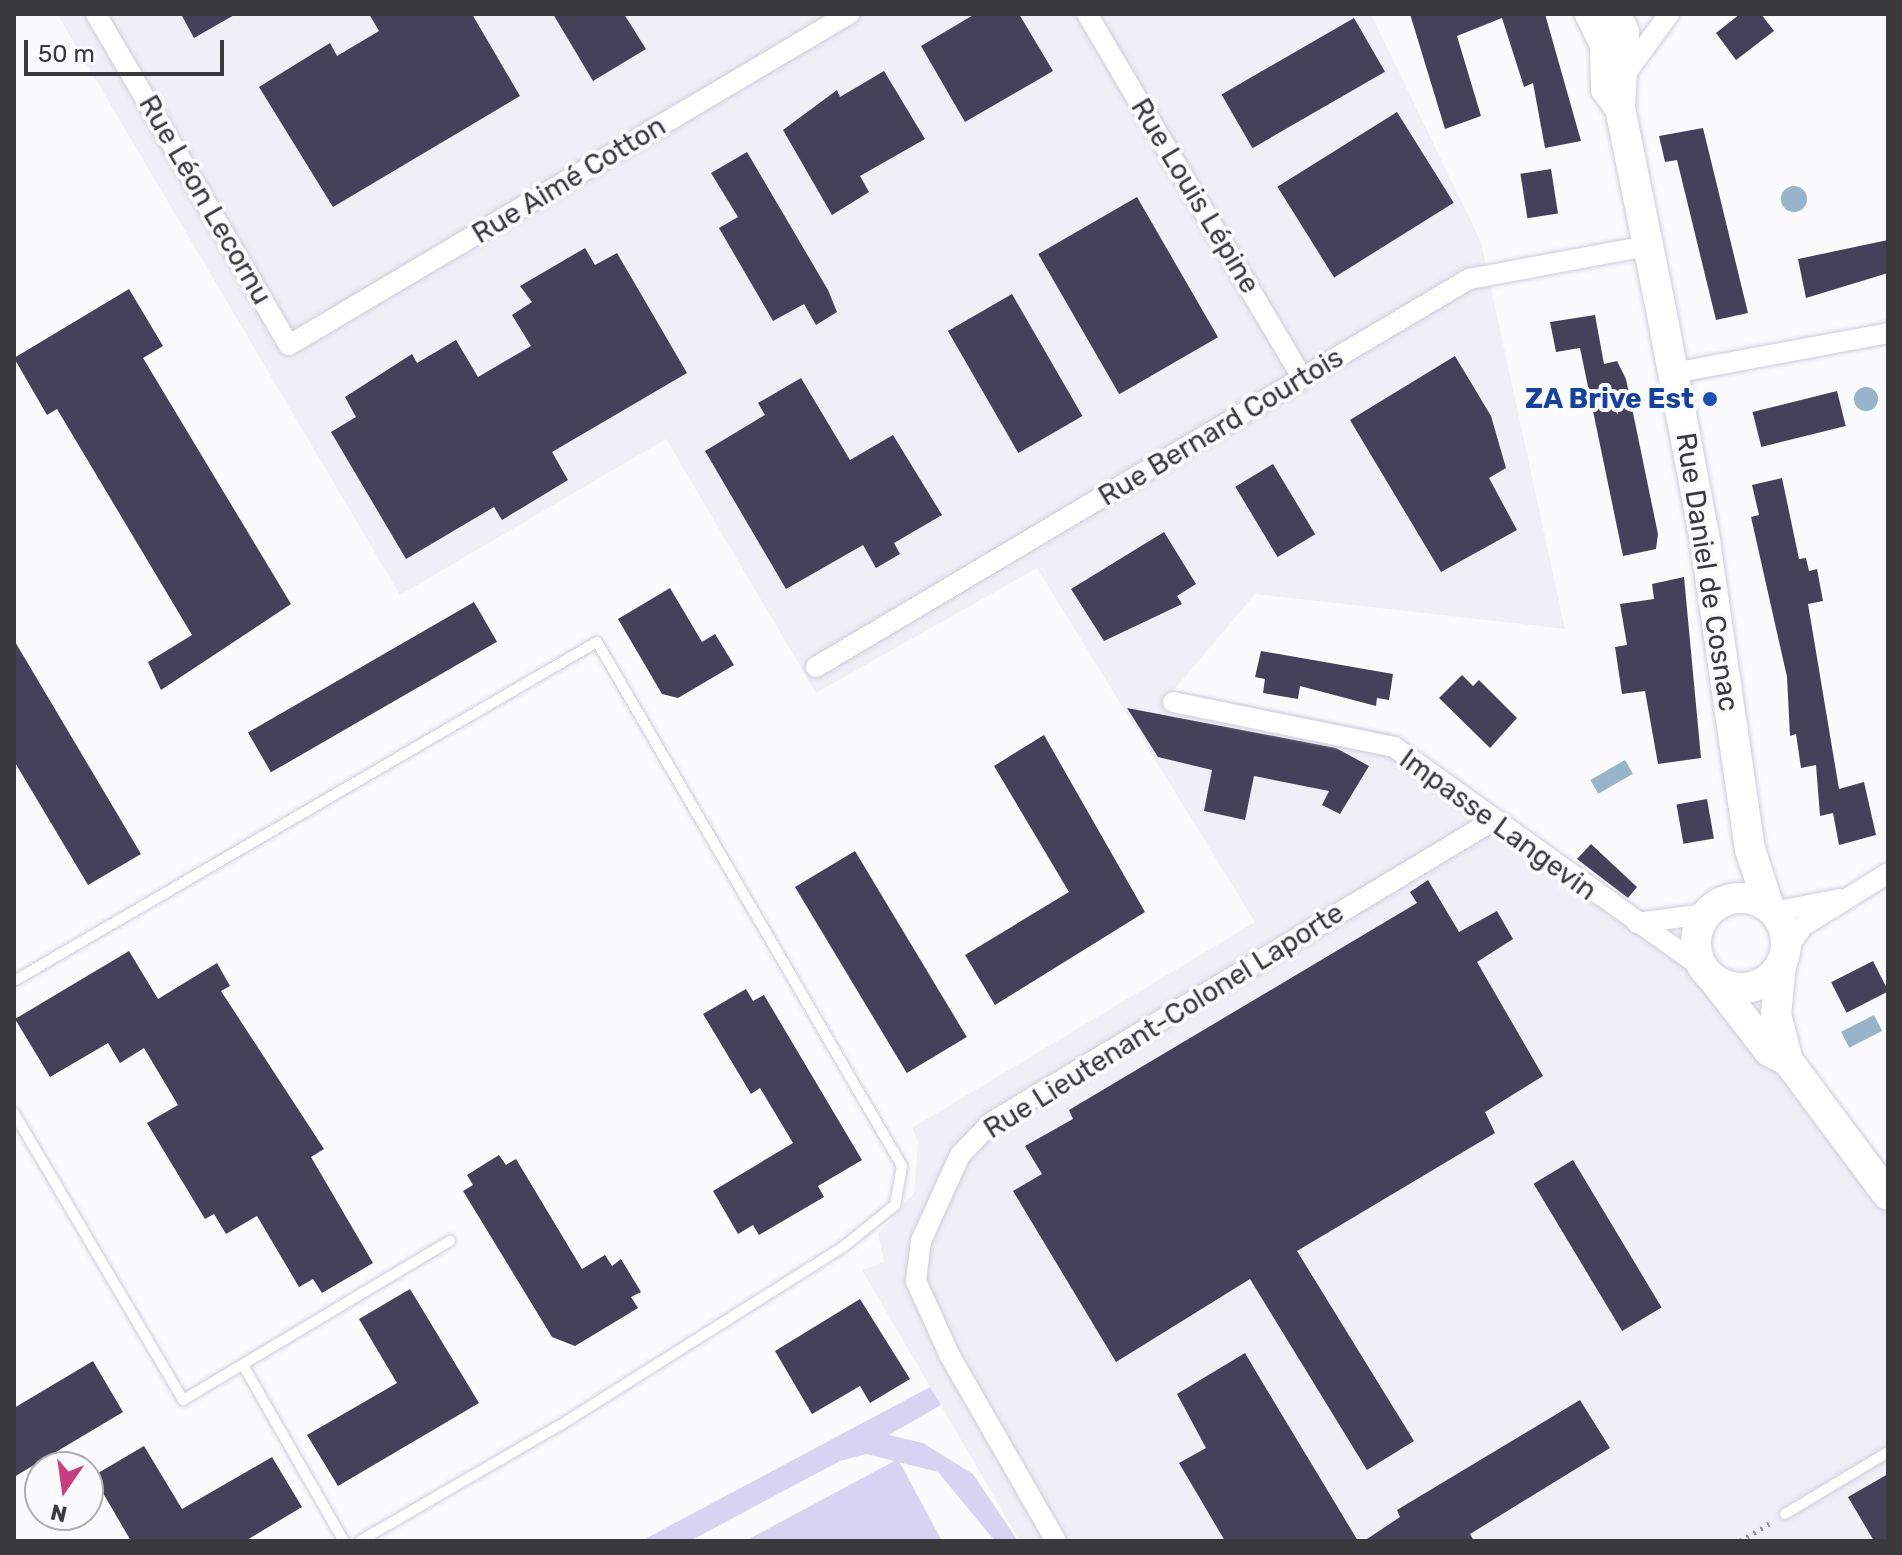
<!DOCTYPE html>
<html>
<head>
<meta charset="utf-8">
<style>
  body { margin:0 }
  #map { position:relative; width:1902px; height:1555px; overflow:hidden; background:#fbfbfe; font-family:Rubik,sans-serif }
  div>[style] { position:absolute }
  .built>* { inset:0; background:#f0eff8 }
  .green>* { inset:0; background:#d8d3f3 }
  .water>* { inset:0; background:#98b4ca; transform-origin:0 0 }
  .round { border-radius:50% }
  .building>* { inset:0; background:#45415b; transform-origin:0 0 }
  .path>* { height:5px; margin-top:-2.5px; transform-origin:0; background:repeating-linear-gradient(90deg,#949397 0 2px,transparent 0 8px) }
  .roads { filter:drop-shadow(0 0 2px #cdcbd8) drop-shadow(0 0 2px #cdcbd8) }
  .lane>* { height:10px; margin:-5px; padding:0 5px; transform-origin:5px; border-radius:5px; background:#fff }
  .street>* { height:20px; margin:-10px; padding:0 10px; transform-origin:10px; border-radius:10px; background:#fff }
  .secondary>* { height:30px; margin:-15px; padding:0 15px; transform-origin:15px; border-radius:15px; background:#fff }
  .secondary>.ring { margin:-15px; padding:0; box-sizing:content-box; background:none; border:30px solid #fff; border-radius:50% }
  .dots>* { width:22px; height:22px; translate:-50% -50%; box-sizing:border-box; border:4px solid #fbfbfe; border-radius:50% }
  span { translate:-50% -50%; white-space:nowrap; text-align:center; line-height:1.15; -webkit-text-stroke:8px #fbfbfe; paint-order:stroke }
  .street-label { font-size:28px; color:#3a393e }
  .transit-label { font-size:28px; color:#164399; font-weight:700 }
  .right { translate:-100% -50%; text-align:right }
  .frame { position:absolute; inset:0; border:16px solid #3a393e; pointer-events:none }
  .north { position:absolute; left:24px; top:1451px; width:80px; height:80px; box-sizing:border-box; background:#fbfbfe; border:2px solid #aeadb1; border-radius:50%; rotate:193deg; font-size:22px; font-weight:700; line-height:32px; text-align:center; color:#3a393e }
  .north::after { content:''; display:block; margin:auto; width:28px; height:36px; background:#c43e80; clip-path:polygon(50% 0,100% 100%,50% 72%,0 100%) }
  .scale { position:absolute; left:24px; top:40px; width:200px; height:36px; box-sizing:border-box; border:4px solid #3a393e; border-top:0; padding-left:10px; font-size:24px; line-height:28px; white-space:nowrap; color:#3a393e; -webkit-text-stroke:6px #fbfbfe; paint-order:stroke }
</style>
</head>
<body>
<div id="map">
  <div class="built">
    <i style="clip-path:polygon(57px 14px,1371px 14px,1481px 242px,1565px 629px,1255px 594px,1174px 690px,1391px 733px,1700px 974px,1888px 1200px,1888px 1541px,1020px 1541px,862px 1270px,884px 1262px,878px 1234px,914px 1193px,918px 1142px,912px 1128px,1255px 922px,1037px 568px,816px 693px,666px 439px,400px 595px)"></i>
  </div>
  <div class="green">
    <i style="clip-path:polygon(930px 1387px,941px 1405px,889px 1435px,923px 1443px,973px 1474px,1018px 1541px,995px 1541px,938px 1472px,866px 1454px,840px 1461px,690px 1541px,641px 1541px)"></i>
    <i style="clip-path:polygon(898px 1459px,942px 1541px,745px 1541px)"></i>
  </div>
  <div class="water">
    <i class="round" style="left:1781px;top:186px;width:26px;height:26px"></i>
    <i class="round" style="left:1854px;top:387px;width:24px;height:24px"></i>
    <i style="left:1625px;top:760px;width:16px;height:40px;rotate:60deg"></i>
    <i style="left:1874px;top:1015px;width:18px;height:37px;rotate:63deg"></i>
  </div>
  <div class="building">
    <i style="clip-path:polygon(181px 14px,236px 14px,194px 38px)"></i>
    <i style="clip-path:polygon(369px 14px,472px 14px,520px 96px,333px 207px,259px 87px,330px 43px,337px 56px,379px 31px)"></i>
    <i style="clip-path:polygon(553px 14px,624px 14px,646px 49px,593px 81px)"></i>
    <i style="clip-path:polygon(975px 14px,1019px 14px,1053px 71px,965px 122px,921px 46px)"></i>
    <i style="clip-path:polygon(1410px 14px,1545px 14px,1581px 141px,1545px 148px,1533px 83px,1524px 87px,1502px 18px,1457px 36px,1481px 116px,1445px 129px)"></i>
    <i style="clip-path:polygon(1740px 14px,1761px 14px,1774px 31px,1736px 60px,1716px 33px)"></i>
    <i style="left:1354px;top:18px;width:62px;height:153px;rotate:60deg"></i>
    <i style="clip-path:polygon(884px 71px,925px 139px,860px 176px,869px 192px,832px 215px,783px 130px,837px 90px,840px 97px)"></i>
    <i style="left:1397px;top:112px;width:107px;height:141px;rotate:58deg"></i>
    <i style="clip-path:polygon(1703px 128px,1748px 313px,1716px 320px,1677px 160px,1665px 162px,1659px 136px)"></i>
    <i style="clip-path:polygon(747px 152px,828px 290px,837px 312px,816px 325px,804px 304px,773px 321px,719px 228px,738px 217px,711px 173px)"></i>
    <i style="left:1551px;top:169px;width:45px;height:31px;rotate:81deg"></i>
    <i style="left:1137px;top:197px;width:162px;height:114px;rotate:60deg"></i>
    <i style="clip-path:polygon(1888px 240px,1888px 273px,1806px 298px,1798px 259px)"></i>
    <i style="clip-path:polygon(585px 248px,595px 265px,617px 253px,687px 373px,552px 452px,568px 480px,502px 520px,494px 507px,406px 559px,331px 432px,356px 417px,345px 397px,412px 354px,417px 363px,456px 340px,478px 377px,531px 346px,512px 315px,532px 302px,520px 286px)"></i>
    <i style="clip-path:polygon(129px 289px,163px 346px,143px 358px,291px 604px,161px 690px,148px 662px,192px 635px,57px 409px,47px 415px,14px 358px)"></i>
    <i style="left:1012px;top:294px;width:141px;height:74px;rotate:60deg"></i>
    <i style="clip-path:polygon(1595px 315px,1604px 364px,1617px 361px,1626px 379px,1658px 534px,1656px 549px,1623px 556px,1580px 348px,1556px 352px,1550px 322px)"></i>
    <i style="clip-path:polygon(1455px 356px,1491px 416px,1506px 468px,1489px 478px,1517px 530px,1441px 572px,1350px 420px)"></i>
    <i style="clip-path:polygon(801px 378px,850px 460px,893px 435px,942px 515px,894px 543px,900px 554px,876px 568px,863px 545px,786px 589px,705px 451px,765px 415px,758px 403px)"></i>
    <i style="left:1837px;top:391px;width:36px;height:87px;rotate:76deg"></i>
    <i style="left:1273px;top:464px;width:82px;height:44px;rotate:59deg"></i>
    <i style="clip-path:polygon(1782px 478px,1799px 559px,1806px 558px,1809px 571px,1817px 569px,1823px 601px,1808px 604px,1839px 789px,1864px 782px,1876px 835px,1839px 845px,1833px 813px,1820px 816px,1816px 765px,1801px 768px,1796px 734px,1790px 736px,1787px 677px,1751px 517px,1759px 515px,1752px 485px)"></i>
    <i style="clip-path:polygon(1164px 532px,1196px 584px,1177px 596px,1182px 604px,1104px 641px,1071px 589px)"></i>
    <i style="clip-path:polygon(1684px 577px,1701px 758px,1658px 764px,1645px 691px,1622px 694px,1615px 647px,1627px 645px,1620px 604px,1654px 599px,1652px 584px)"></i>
    <i style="clip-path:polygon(670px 588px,702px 642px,715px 634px,734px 665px,678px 698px,662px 694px,618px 619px)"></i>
    <i style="left:474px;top:602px;width:46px;height:261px;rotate:60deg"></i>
    <i style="clip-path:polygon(14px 640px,141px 854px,88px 885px,14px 761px)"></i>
    <i style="clip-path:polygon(1261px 651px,1393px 674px,1389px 700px,1377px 698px,1376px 706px,1300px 686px,1298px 699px,1263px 693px,1265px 679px,1255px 677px)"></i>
    <i style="clip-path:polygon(1462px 675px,1473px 686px,1479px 680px,1517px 718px,1490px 748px,1439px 698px)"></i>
    <i style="clip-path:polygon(1127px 708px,1336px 748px,1369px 766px,1340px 814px,1322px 805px,1329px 791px,1254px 776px,1245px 820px,1204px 811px,1212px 770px,1158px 757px)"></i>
    <i style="clip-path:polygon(1044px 735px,1145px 912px,995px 1005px,965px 955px,1069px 892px,994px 766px)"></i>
    <i style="left:1707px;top:799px;width:40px;height:31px;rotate:80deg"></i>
    <i style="clip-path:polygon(1591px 844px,1637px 887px,1628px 898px,1577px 859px)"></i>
    <i style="left:855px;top:851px;width:217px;height:70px;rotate:59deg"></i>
    <i style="clip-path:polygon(1428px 880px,1459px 932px,1497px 911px,1513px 939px,1477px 962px,1543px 1076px,1485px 1112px,1495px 1133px,1297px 1251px,1414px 1441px,1367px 1470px,1250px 1279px,1116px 1362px,1013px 1191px,1042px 1174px,1025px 1146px,1073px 1119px,1069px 1110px,1417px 903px,1410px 892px)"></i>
    <i style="clip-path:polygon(129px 951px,158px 999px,217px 963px,230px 986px,221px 991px,324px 1149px,311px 1157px,373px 1263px,322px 1293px,313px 1279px,299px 1287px,257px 1216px,226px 1234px,214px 1214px,205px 1219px,147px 1123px,178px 1105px,144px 1048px,120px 1063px,108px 1043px,50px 1077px,15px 1019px)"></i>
    <i style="left:1873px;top:961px;width:34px;height:47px;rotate:63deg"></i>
    <i style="clip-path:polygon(746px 989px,753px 1001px,764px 995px,862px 1160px,818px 1186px,824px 1197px,759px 1235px,753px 1225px,738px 1234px,713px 1191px,793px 1143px,760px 1088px,751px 1094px,703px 1014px)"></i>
    <i style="clip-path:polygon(499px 1155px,506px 1165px,516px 1159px,582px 1269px,605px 1255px,612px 1266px,621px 1259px,641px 1292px,631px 1297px,638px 1308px,575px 1346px,552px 1337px,463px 1191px,473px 1185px,467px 1175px)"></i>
    <i style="left:1573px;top:1160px;width:172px;height:46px;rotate:59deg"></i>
    <i style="clip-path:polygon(410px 1289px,479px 1403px,338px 1486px,307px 1435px,397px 1383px,359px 1319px)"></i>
    <i style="clip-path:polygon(860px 1299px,910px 1379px,870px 1403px,860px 1386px,812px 1414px,775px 1351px)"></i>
    <i style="clip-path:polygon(1245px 1353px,1267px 1390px,1358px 1541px,1225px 1541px,1179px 1463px,1206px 1448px,1177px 1394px)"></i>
    <i style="clip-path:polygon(93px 1361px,123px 1412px,14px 1477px,14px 1408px)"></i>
    <i style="clip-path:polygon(1580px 1400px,1610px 1448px,1470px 1534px,1474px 1541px,1364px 1541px,1400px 1517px,1397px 1510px)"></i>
    <i style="clip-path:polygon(144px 1446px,182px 1509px,272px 1457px,302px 1507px,245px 1541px,131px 1541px,93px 1476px)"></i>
    <i style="clip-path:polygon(1888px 1474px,1888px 1541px,1874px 1541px,1848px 1497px)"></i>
  </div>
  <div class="path">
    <i style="left:1740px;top:1541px;width:39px;rotate:-31deg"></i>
  </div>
  <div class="roads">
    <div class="lane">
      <i style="left:14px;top:981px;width:674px;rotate:-30.18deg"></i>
      <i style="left:597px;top:642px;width:606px;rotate:59.8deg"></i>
      <i style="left:902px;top:1166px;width:40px;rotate:100deg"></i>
      <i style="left:895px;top:1205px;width:67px;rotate:141.1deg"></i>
      <i style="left:843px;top:1247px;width:334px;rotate:147.8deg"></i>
      <i style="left:560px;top:1425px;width:231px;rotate:149.9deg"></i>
      <i style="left:14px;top:1113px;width:333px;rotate:59.5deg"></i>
      <i style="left:183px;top:1400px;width:311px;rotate:-30.8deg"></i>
      <i style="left:243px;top:1365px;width:203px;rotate:60.2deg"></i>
      <i style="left:1785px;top:1514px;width:120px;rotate:-31deg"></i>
    </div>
    <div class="street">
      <i style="left:96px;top:14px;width:383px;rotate:59.8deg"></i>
      <i style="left:289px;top:345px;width:651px;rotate:-30.59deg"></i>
      <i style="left:1087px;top:14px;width:423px;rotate:59.4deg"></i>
      <i style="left:1626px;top:73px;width:73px;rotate:-53.9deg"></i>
      <i style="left:1673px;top:373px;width:219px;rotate:-10.5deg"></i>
      <i style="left:816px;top:667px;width:760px;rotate:-30.72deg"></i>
      <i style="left:1469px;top:279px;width:181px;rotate:-10.5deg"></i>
      <i style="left:1173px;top:702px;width:226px;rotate:11.5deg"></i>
      <i style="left:1394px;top:747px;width:381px;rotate:35.6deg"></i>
      <i style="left:1773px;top:912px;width:68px;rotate:-11deg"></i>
      <i style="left:1637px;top:923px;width:69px;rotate:-7.5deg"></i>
      <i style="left:1786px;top:950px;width:29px;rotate:-55deg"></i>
      <i style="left:1803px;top:926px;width:100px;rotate:-31.9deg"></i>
      <i style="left:1056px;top:1541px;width:213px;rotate:-119.8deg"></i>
      <i style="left:950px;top:1356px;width:82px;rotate:-114.4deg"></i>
      <i style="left:916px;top:1281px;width:40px;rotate:-82.9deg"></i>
      <i style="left:921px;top:1241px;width:94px;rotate:-65.6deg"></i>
      <i style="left:960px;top:1155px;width:46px;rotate:-45.9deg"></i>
      <i style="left:992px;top:1122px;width:586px;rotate:-31.03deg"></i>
    </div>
    <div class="secondary">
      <i style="left:1590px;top:14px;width:34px;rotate:64deg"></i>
      <i style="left:1605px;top:45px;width:44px;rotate:88.7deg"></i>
      <i style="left:1606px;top:89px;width:24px;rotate:54deg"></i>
      <i style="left:1620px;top:108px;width:195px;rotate:78.5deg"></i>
      <i style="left:1659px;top:299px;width:246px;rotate:79.2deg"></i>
      <i style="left:1705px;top:541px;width:311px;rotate:81.7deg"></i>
      <i style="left:1750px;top:849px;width:61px;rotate:71.9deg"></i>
      <i style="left:1616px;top:14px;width:20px;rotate:66deg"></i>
      <i style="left:1624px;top:32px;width:76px;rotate:93deg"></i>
      <i class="ring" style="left:1696px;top:898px;width:60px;height:60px"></i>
      <i style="left:1781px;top:965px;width:49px;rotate:95.8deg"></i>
      <i style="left:1776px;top:1014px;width:49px;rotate:75.7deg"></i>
      <i style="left:1715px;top:981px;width:88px;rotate:52.4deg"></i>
      <i style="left:1769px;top:1051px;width:21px;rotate:28deg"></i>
      <i style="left:1788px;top:1061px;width:167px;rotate:53.3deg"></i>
    </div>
  </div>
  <div class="dots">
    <i style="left:1710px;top:399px;background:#1a4fb4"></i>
  </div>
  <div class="street-label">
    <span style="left:569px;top:180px;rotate:-31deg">Rue Aimé Cotton</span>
    <span style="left:1195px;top:196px;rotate:59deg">Rue Louis Lépine</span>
    <span style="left:205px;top:200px;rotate:60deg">Rue Léon Lecornu</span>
    <span style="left:1221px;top:427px;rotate:-31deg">Rue Bernard Courtois</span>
    <span style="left:1707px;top:572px;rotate:81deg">Rue Daniel de Cosnac</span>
    <span style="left:1498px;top:825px;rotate:36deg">Impasse Langevin</span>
    <span style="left:1164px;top:1021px;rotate:-32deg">Rue Lieutenant-Colonel Laporte</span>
  </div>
  <div class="transit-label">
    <span class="right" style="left:1694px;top:399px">ZA Brive Est</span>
  </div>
  <div class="frame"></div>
  <div class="north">N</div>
  <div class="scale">50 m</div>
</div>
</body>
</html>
